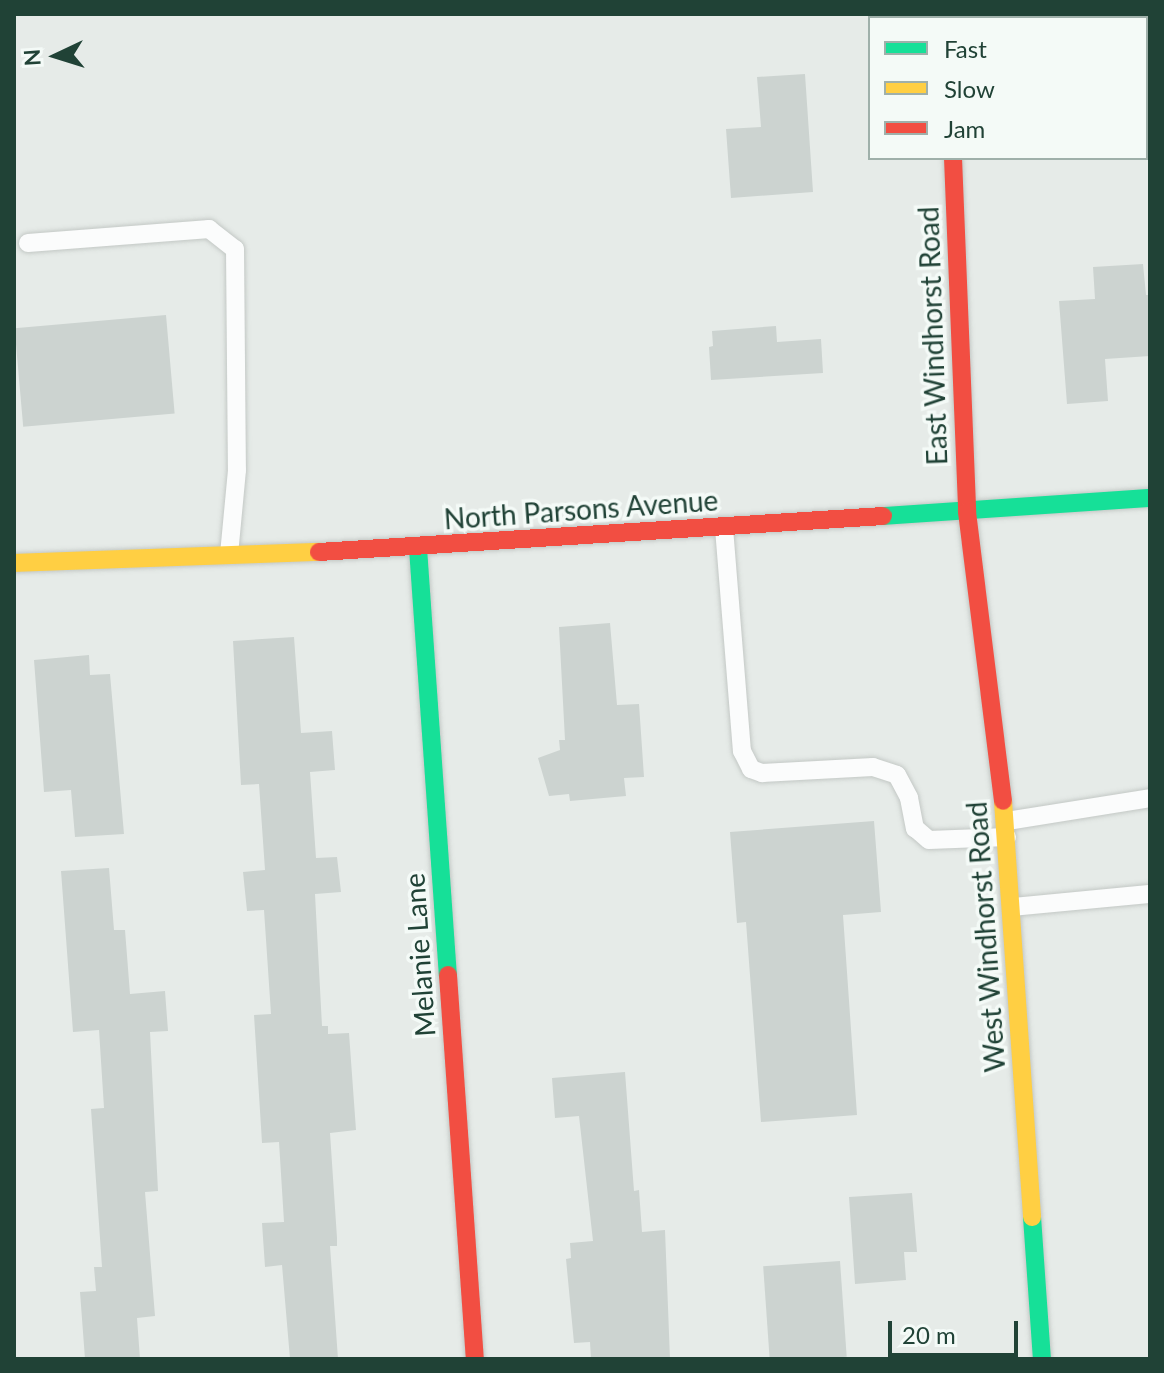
<!DOCTYPE html>
<html>
<head>
<meta charset="utf-8">
<style>
  body { margin:0 }
  #map { position:relative; width:1164px; height:1373px; overflow:hidden; background:#e6ebe8; font-family:Lato,sans-serif }
  div>[style] { position:absolute }
  .building>* { inset:0; background:#ccd3d0; transform-origin:0 0 }
  .roads { filter:drop-shadow(0 0 2px #c3c8c5) drop-shadow(0 0 2px #c3c8c5) }
  .lane>* { height:18px; margin:-9px; padding:0 9px; transform-origin:9px; border-radius:9px; background:#fbfcfc }
  .fast>* { height:18px; margin:-9px; padding:0 9px; transform-origin:9px; border-radius:9px; background:#16e098 }
  .slow>* { height:18px; margin:-9px; padding:0 9px; transform-origin:9px; border-radius:9px; background:#ffcf43 }
  .jam>* { height:18px; margin:-9px; padding:0 9px; transform-origin:9px; border-radius:9px; background:#f24e42 }
  span { translate:-50% -50%; white-space:nowrap; text-align:center; line-height:1.15; -webkit-text-stroke:7px #f4faf7; paint-order:stroke }
  .street-label { font-size:28px; color:#204236 }
  .frame { position:absolute; inset:0; border:16px solid #204236; pointer-events:none }
  .legend { position:absolute; left:868px; top:16px; width:280px; height:144px; box-sizing:border-box; background:#f4faf7; border:2px solid #9fb0aa; margin:0; padding:10px 14px; list-style:none; font-size:24px; color:#204236 }
  .legend li { display:flex; align-items:center; gap:16px; height:40px }
  .legend b { width:40px; border:2px solid #9fb0aa }
  .north { position:absolute; left:16px; top:16px; width:80px; height:80px; -webkit-text-stroke:6px #f4faf7; paint-order:stroke; rotate:266deg; font-size:22px; font-weight:700; line-height:32px; text-align:center; color:#204236 }
  .north::after { content:''; display:block; margin:auto; width:28px; height:36px; background:#204236; clip-path:polygon(50% 0,100% 100%,50% 72%,0 100%) }
  .scale { position:absolute; left:888px; top:1321px; width:130px; height:36px; box-sizing:border-box; border:4px solid #204236; border-top:0; padding-left:10px; font-size:24px; line-height:28px; white-space:nowrap; color:#204236; -webkit-text-stroke:6px #f4faf7; paint-order:stroke }
</style>
</head>
<body>
<div id="map">
  <div class="building">
    <i style="clip-path:polygon(805px 74px,813px 192px,731px 198px,726px 129px,761px 127px,757px 77px)"></i>
    <i style="clip-path:polygon(1143px 264px,1146px 295px,1150px 295px,1150px 356px,1105px 359px,1108px 401px,1067px 404px,1059px 301px,1095px 299px,1093px 267px)"></i>
    <i style="left:166px;top:315px;width:99px;height:152px;rotate:85deg"></i>
    <i style="clip-path:polygon(776px 326px,777px 342px,821px 339px,823px 373px,711px 380px,709px 347px,713px 346px,712px 331px)"></i>
    <i style="clip-path:polygon(610px 623px,617px 705px,639px 704px,644px 777px,624px 778px,626px 796px,570px 801px,569px 794px,549px 796px,538px 758px,560px 750px,559px 740px,565px 740px,559px 627px)"></i>
    <i style="clip-path:polygon(294px 637px,301px 733px,332px 731px,335px 770px,310px 772px,316px 858px,337px 857px,341px 892px,315px 894px,322px 1026px,328px 1026px,328px 1034px,349px 1033px,356px 1130px,330px 1133px,337px 1238px,337px 1246px,330px 1246px,338px 1359px,290px 1359px,282px 1265px,265px 1267px,262px 1223px,284px 1222px,279px 1142px,262px 1143px,254px 1015px,271px 1014px,264px 910px,247px 911px,243px 872px,265px 870px,259px 784px,241px 785px,233px 641px)"></i>
    <i style="clip-path:polygon(89px 655px,90px 675px,110px 674px,124px 834px,75px 837px,71px 790px,44px 792px,34px 660px)"></i>
    <i style="clip-path:polygon(874px 821px,881px 912px,843px 915px,857px 1115px,761px 1122px,746px 922px,737px 923px,730px 832px)"></i>
    <i style="clip-path:polygon(109px 868px,114px 930px,125px 930px,130px 994px,165px 991px,168px 1031px,150px 1032px,158px 1191px,145px 1192px,155px 1316px,137px 1318px,140px 1359px,85px 1359px,80px 1292px,96px 1291px,94px 1267px,102px 1267px,91px 1109px,104px 1108px,99px 1030px,73px 1032px,61px 871px)"></i>
    <i style="clip-path:polygon(625px 1072px,634px 1191px,639px 1190px,642px 1232px,665px 1230px,670px 1359px,591px 1359px,590px 1342px,574px 1343px,566px 1259px,571px 1258px,570px 1243px,593px 1241px,579px 1116px,555px 1118px,552px 1078px)"></i>
    <i style="clip-path:polygon(912px 1193px,917px 1252px,904px 1252px,906px 1280px,855px 1284px,849px 1197px)"></i>
    <i style="left:840px;top:1261px;width:96px;height:77px;rotate:86deg"></i>
  </div>
  <div class="roads">
    <div class="lane">
      <i style="left:28px;top:243px;width:182px;rotate:-4.4deg"></i>
      <i style="left:209px;top:229px;width:33px;rotate:38deg"></i>
      <i style="left:235px;top:249px;width:221px;rotate:89.5deg"></i>
      <i style="left:237px;top:470px;width:85px;rotate:95.4deg"></i>
      <i style="left:724px;top:528px;width:224px;rotate:85.4deg"></i>
      <i style="left:742px;top:751px;width:20px;rotate:63deg"></i>
      <i style="left:751px;top:769px;width:12px;rotate:20deg"></i>
      <i style="left:762px;top:773px;width:111px;rotate:-3.1deg"></i>
      <i style="left:873px;top:767px;width:25px;rotate:18deg"></i>
      <i style="left:897px;top:775px;width:26px;rotate:62deg"></i>
      <i style="left:909px;top:798px;width:31px;rotate:79deg"></i>
      <i style="left:915px;top:828px;width:18px;rotate:41deg"></i>
      <i style="left:929px;top:840px;width:78px;rotate:-2.2deg"></i>
      <i style="left:1007px;top:821px;width:145px;rotate:-9.1deg"></i>
      <i style="left:1012px;top:907px;width:139px;rotate:-5.4deg"></i>
    </div>
    <div class="fast">
      <i style="left:883px;top:516px;width:268px;rotate:-3.9deg"></i>
      <i style="left:418px;top:548px;width:428px;rotate:86deg"></i>
      <i style="left:1032px;top:1217px;width:142px;rotate:86deg"></i>
    </div>
    <div class="slow">
      <i style="left:947px;top:14px;width:4px;rotate:76deg"></i>
      <i style="left:14px;top:563px;width:305px;rotate:-2.1deg"></i>
      <i style="left:1003px;top:801px;width:417px;rotate:86deg"></i>
    </div>
    <div class="jam">
      <i style="left:953px;top:158px;width:354px;rotate:87.7deg"></i>
      <i style="left:967px;top:512px;width:291px;rotate:82.9deg"></i>
      <i style="left:319px;top:552px;width:565px;rotate:-3.65deg"></i>
      <i style="left:448px;top:975px;width:385px;rotate:86deg"></i>
    </div>
  </div>
  <div class="street-label">
    <span style="left:932px;top:336px;rotate:-92deg">East Windhorst Road</span>
    <span style="left:581px;top:509px;rotate:-4deg">North Parsons Avenue</span>
    <span style="left:985px;top:937px;rotate:-94deg">West Windhorst Road</span>
    <span style="left:419px;top:955px;rotate:-94deg">Melanie Lane</span>
  </div>
  <div class="frame"></div>
  <ul class="legend">
  <li><b style="height:10px;background:#16e098"></b>Fast</li>
  <li><b style="height:10px;background:#ffcf43"></b>Slow</li>
  <li><b style="height:10px;background:#f24e42"></b>Jam</li>
  </ul>
  <div class="north">N</div>
  <div class="scale">20 m</div>
</div>
</body>
</html>
